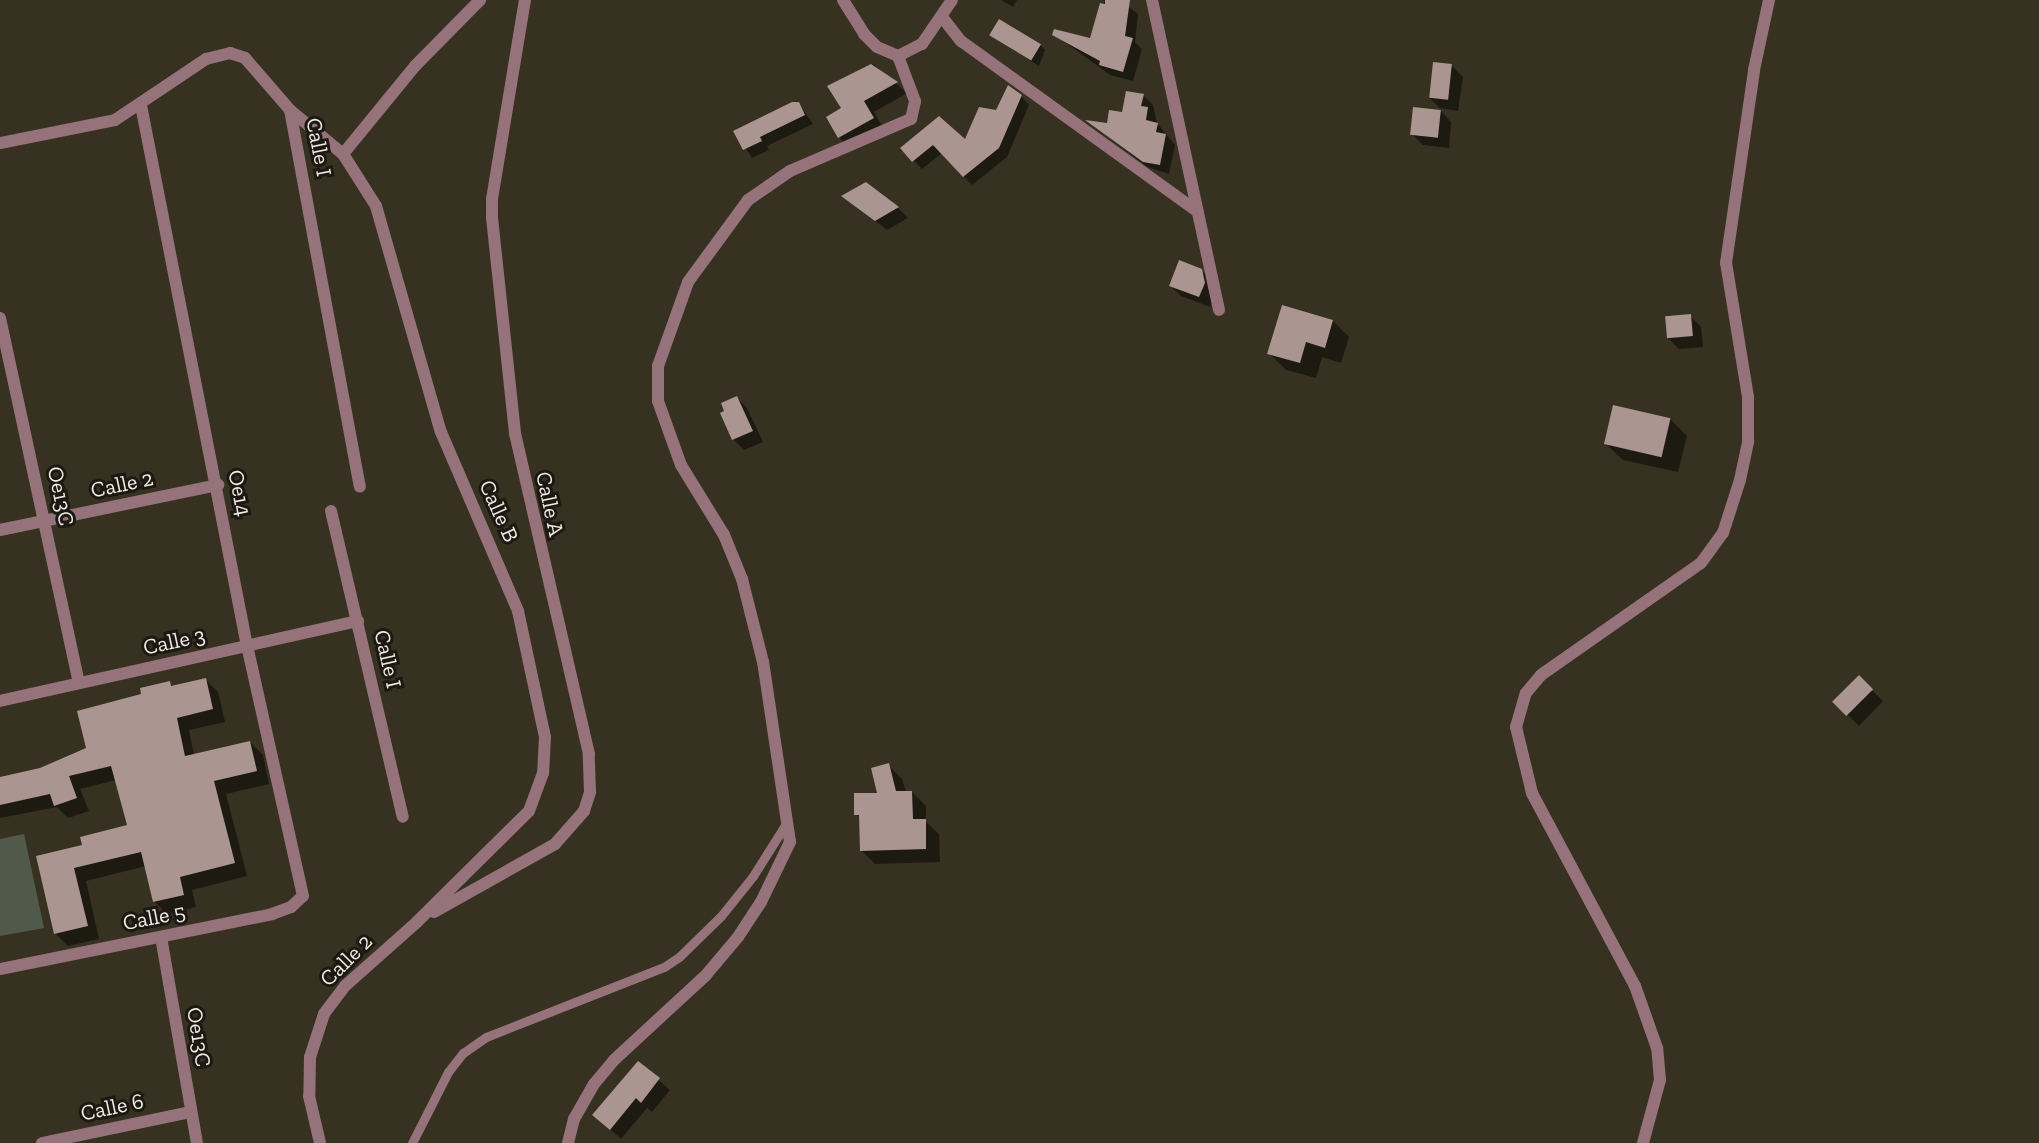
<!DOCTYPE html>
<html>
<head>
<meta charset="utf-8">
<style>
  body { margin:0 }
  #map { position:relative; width:2039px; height:1143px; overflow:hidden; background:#373122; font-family:"Zilla Slab",serif }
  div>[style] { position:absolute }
  .green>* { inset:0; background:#515a4a }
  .shadow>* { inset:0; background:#0007 }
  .building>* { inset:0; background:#aa9591; transform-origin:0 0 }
  .lane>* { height:9px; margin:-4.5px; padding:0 4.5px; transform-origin:4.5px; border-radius:4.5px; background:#96737a }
  .street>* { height:12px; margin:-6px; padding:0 6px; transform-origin:6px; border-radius:6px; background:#96737a }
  span { translate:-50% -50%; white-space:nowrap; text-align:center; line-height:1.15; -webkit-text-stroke:6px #1c1912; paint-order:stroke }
  .street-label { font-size:22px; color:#f0ece3 }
</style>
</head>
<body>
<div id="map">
  <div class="green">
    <i style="clip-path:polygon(24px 834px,44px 928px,0 936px,0 839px)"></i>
  </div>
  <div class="shadow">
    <i style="clip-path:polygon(1001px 0,1017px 0,1013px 7px)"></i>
    <i style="clip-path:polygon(1105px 0,1120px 0,1138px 14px,1135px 42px,1142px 49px,1133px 81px,1110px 75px,1054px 34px,1091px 40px)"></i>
    <i style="clip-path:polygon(990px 35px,1040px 45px,1045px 50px,1039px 66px)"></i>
    <i style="clip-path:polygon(873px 64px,907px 93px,874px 112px,883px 128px,849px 147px,839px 137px,843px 109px,829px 87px)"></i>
    <i style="clip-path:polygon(1452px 66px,1463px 77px,1458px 111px,1440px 108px,1429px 98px)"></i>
    <i style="clip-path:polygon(1143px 95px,1153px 105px,1157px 123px,1175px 145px,1169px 174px,1148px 167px,1089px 122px,1108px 125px)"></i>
    <i style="clip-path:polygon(1021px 96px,1029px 105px,1007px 157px,972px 185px,942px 153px,922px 169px,902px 148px,966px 141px,997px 112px)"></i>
    <i style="clip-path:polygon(797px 101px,813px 124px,767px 146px,769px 150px,752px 158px,735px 131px)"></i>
    <i style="clip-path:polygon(1441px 111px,1451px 122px,1449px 148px,1423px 145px,1412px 134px)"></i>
    <i style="clip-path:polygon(865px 184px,898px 208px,908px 218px,887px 230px,843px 196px)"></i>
    <i style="clip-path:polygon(1201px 270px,1212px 281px,1215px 295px,1210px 307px,1181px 296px,1170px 285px)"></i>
    <i style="clip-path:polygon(1690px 316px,1701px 327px,1703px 347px,1679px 349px,1668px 338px)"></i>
    <i style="clip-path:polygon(1333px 321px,1349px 337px,1341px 363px,1322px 357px,1316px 378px,1286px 370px,1269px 353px)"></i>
    <i style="clip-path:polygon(737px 398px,747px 408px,763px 442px,744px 450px,734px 440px,722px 413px)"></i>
    <i style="clip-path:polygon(1670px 419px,1687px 436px,1678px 472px,1623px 460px,1606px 444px)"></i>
    <i style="clip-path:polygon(1859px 678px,1883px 701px,1859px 726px,1846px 713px)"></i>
    <i style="clip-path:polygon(206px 680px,218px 692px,225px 722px,189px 730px,194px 755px,250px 742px,263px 755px,269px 784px,226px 794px,247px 876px,192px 890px,196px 907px,167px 914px,154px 901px,146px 866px,86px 881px,99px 939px,68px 946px,55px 933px,37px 857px,83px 846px,128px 826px,116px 780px,80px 789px,89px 811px,68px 818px,57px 807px,0 818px,0 779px,41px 769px,88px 749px,143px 695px,169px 683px,173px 687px)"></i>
    <i style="clip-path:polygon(888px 765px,902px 779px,906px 792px,912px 792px,926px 806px,926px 822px,939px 834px,940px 862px,875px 864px,861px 850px,861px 819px,856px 814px,879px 794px)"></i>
    <i style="clip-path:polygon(639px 1063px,670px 1090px,652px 1112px,647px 1108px,621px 1139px,594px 1115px)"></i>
  </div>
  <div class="building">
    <i style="clip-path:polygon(1105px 0,1130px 0,1125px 36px,1133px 38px,1123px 72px,1099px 65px,1100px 61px,1052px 35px,1054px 29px,1090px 38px,1100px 3px,1105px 4px)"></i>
    <i style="left:999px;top:19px;width:49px;height:19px;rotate:31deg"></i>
    <i style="left:1433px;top:62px;width:19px;height:36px;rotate:6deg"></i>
    <i style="clip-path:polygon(871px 64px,898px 82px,864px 101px,874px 118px,838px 138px,826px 117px,841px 108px,827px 86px)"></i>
    <i style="clip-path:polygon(1008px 85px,1022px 95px,999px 148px,963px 177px,933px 145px,912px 162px,900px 148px,939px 116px,965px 139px,979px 107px,996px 110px)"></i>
    <i style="clip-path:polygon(1126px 91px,1144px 94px,1141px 106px,1148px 107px,1146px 120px,1158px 123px,1156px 132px,1166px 134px,1160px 165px,1143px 162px,1085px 120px,1107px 123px,1109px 110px,1122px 112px)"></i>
    <i style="clip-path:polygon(792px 102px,799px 102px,805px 115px,760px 137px,762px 141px,743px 150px,733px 131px)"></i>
    <i style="left:1413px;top:107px;width:28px;height:28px;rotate:6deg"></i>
    <i style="clip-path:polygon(866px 182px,899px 207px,875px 221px,841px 196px)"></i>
    <i style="clip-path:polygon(1179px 260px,1202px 269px,1205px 283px,1199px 297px,1169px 286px)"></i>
    <i style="clip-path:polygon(1282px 305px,1333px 320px,1325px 348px,1306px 342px,1300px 363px,1267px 354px)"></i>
    <i style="left:1691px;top:314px;width:22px;height:26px;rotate:85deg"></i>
    <i style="clip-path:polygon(737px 396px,753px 431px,732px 440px,720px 413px,724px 411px,721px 403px)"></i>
    <i style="left:1613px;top:405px;width:59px;height:40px;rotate:13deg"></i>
    <i style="left:1859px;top:675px;width:20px;height:38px;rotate:45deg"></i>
    <i style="clip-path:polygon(206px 678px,213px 709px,177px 718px,185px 756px,250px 741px,257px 771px,214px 781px,235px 863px,180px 877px,184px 895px,153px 902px,141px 852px,74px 868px,88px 926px,54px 934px,36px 856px,82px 845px,80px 837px,127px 825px,111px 766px,69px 776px,77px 798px,54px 806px,50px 794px,0 805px,0 777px,40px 768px,86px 748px,77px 711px,141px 694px,140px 688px,170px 681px,171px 686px)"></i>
    <i style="clip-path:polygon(889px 763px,896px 791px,912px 791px,913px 819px,926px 819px,926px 849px,860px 851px,859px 815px,854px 815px,854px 793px,877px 793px,871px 768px)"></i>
    <i style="clip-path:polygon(638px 1061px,660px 1078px,641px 1103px,636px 1098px,610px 1130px,592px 1115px)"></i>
  </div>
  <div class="lane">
    <i style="left:412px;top:1143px;width:80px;rotate:-63.1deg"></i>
    <i style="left:448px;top:1072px;width:24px;rotate:-52deg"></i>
    <i style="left:463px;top:1053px;width:28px;rotate:-35deg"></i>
    <i style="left:486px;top:1037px;width:191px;rotate:-21.5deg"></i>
    <i style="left:664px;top:967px;width:18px;rotate:-34deg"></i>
    <i style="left:679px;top:957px;width:59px;rotate:-44.3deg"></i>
    <i style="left:721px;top:916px;width:51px;rotate:-51.3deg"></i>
    <i style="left:753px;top:876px;width:64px;rotate:-57.8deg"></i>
  </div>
  <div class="street">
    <i style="left:843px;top:0;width:40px;rotate:58deg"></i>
    <i style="left:864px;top:34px;width:18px;rotate:45deg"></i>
    <i style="left:877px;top:47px;width:23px;rotate:23deg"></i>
    <i style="left:898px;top:56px;width:27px;rotate:-27deg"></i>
    <i style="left:922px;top:44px;width:53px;rotate:-55.7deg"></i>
    <i style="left:1152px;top:0;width:317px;rotate:77.8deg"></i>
    <i style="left:942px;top:17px;width:31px;rotate:52deg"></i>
    <i style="left:961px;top:41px;width:291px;rotate:35.8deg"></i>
    <i style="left:290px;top:110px;width:69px;rotate:39.7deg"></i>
    <i style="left:343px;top:154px;width:62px;rotate:57.6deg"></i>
    <i style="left:376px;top:206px;width:235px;rotate:74deg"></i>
    <i style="left:441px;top:432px;width:195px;rotate:66.7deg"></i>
    <i style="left:518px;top:611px;width:129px;rotate:77.9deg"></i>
    <i style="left:545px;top:737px;width:36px;rotate:93deg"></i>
    <i style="left:543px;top:773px;width:40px;rotate:110.2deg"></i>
    <i style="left:529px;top:811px;width:158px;rotate:135.3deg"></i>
    <i style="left:417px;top:922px;width:96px;rotate:138.4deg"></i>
    <i style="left:345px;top:986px;width:35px;rotate:127deg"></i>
    <i style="left:324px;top:1014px;width:45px;rotate:108deg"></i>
    <i style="left:310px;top:1057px;width:39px;rotate:91deg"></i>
    <i style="left:309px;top:1096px;width:48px;rotate:76.8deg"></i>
    <i style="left:0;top:143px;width:117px;rotate:-11.3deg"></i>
    <i style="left:115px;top:120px;width:110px;rotate:-33.8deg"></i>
    <i style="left:206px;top:59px;width:25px;rotate:-14deg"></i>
    <i style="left:230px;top:53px;width:16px;rotate:18deg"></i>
    <i style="left:245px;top:58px;width:69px;rotate:49.1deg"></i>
    <i style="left:290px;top:110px;width:383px;rotate:79.5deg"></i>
    <i style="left:343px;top:154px;width:114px;rotate:-50.7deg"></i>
    <i style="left:415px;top:66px;width:93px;rotate:-45.4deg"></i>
    <i style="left:0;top:318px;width:373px;rotate:77.8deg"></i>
    <i style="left:331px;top:511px;width:314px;rotate:76.8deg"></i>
    <i style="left:0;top:530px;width:223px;rotate:-11.7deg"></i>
    <i style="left:0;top:701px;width:367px;rotate:-12.6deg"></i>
    <i style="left:434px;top:912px;width:139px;rotate:-29.3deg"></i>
    <i style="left:555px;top:844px;width:44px;rotate:-48.7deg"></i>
    <i style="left:584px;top:811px;width:20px;rotate:-72deg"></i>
    <i style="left:590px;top:792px;width:38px;rotate:-92deg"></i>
    <i style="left:589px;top:754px;width:329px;rotate:-103deg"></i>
    <i style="left:515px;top:433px;width:217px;rotate:-96.1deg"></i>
    <i style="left:492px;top:217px;width:18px;rotate:-90deg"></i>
    <i style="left:492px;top:199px;width:202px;rotate:-80.6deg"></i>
    <i style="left:161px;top:937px;width:209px;rotate:80.1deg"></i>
    <i style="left:0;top:969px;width:278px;rotate:-11.4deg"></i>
    <i style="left:272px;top:914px;width:20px;rotate:-20deg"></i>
    <i style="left:291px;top:907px;width:16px;rotate:-43deg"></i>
    <i style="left:303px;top:896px;width:256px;rotate:-102.6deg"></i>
    <i style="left:247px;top:646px;width:551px;rotate:-101.09deg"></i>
    <i style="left:42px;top:1143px;width:151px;rotate:-11.8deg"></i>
    <i style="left:568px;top:1143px;width:25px;rotate:-76deg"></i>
    <i style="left:574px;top:1119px;width:40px;rotate:-60.3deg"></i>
    <i style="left:594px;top:1084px;width:31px;rotate:-50deg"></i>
    <i style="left:614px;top:1060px;width:125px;rotate:-42.7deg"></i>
    <i style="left:706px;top:975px;width:50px;rotate:-49.9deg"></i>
    <i style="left:738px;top:937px;width:42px;rotate:-56.7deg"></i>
    <i style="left:761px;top:902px;width:67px;rotate:-64.2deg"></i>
    <i style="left:790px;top:842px;width:182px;rotate:-98.5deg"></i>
    <i style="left:763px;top:662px;width:86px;rotate:-104.2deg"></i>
    <i style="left:742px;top:579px;width:48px;rotate:-112.2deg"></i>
    <i style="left:724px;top:535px;width:82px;rotate:-121.6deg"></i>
    <i style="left:681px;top:465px;width:68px;rotate:-109.8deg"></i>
    <i style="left:658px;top:401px;width:35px;rotate:-90deg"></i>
    <i style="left:658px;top:366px;width:89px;rotate:-70.3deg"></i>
    <i style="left:688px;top:282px;width:102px;rotate:-53.8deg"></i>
    <i style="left:748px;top:200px;width:51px;rotate:-34.6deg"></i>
    <i style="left:790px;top:171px;width:132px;rotate:-23.3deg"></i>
    <i style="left:911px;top:119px;width:18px;rotate:-77deg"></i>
    <i style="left:915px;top:101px;width:48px;rotate:-110.7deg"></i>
    <i style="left:1643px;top:1143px;width:65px;rotate:-74.9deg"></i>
    <i style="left:1660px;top:1080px;width:32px;rotate:-95deg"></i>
    <i style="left:1657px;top:1048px;width:66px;rotate:-109.5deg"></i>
    <i style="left:1635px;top:986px;width:219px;rotate:-118.1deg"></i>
    <i style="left:1532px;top:793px;width:68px;rotate:-103.6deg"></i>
    <i style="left:1516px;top:727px;width:35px;rotate:-74deg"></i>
    <i style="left:1526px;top:693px;width:23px;rotate:-50deg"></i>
    <i style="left:1541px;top:675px;width:195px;rotate:-35deg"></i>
    <i style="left:1701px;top:563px;width:37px;rotate:-54deg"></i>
    <i style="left:1723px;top:533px;width:56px;rotate:-72.2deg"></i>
    <i style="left:1740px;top:480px;width:40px;rotate:-78deg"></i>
    <i style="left:1748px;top:441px;width:44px;rotate:-90deg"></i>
    <i style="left:1748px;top:397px;width:136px;rotate:-99.3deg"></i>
    <i style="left:1726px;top:263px;width:195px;rotate:-81.7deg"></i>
    <i style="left:1754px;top:70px;width:72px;rotate:-77.9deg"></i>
  </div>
  <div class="street-label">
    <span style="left:319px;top:147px;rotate:79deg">Calle I</span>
    <span style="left:122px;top:484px;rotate:-12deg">Calle 2</span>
    <span style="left:240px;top:493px;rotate:79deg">Oe14</span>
    <span style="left:61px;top:496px;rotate:78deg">Oe13C</span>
    <span style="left:550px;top:504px;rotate:78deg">Calle A</span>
    <span style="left:499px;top:511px;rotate:66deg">Calle B</span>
    <span style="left:174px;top:641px;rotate:-12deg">Calle 3</span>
    <span style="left:388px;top:659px;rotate:77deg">Calle I</span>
    <span style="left:154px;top:917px;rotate:-11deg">Calle 5</span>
    <span style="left:346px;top:960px;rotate:-45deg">Calle 2</span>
    <span style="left:199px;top:1037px;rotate:81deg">Oe13C</span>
    <span style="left:112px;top:1107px;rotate:-12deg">Calle 6</span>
  </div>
</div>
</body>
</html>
